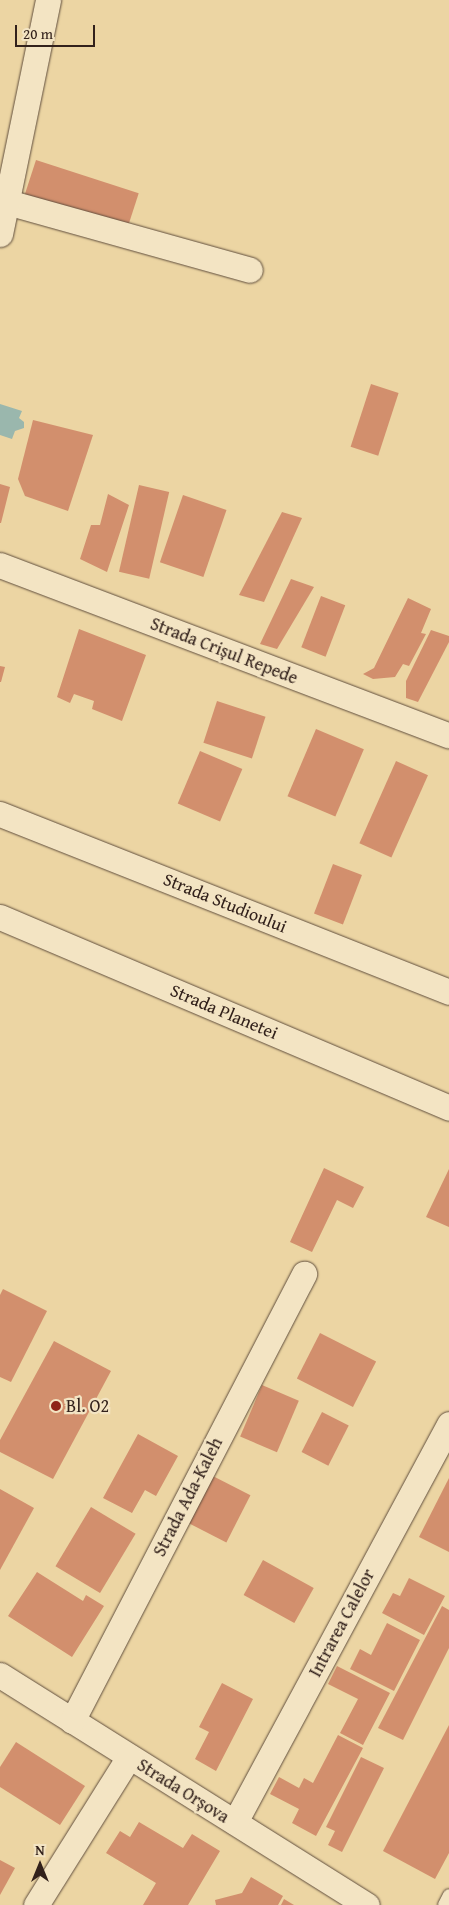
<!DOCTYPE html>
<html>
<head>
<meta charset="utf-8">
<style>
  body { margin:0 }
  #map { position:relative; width:449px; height:1905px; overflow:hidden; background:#ecd5a3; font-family:"Gentium Book Plus",serif }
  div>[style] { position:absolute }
  .water>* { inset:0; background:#9ab7ad }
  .building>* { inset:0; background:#d28f6d; transform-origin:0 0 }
  .roads { filter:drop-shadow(0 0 1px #604e3d) drop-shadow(0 0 1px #604e3d) }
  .service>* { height:12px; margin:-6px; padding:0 6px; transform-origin:6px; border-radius:6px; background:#f3e4c3 }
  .minor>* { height:25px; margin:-12.5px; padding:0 12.5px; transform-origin:12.5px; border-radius:12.5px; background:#f3e4c3 }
  .dots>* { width:14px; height:14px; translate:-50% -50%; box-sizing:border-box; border:2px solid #f3e4c3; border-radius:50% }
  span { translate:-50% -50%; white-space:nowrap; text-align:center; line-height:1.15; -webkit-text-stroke:4.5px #f3e4c3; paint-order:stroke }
  .street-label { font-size:18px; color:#32211b }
  .poi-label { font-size:18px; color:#32211b }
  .left { translate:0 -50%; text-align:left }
  .north { position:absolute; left:15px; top:1840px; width:50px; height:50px; -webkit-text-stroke:4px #f3e4c3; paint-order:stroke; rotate:0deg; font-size:14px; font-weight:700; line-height:20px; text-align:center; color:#32211b }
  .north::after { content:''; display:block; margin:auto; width:18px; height:22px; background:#32211b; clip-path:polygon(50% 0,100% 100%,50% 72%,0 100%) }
  .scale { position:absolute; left:15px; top:25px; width:80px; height:22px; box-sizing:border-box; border:2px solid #32211b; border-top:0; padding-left:6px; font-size:15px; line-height:18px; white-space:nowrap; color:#32211b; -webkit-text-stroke:4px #f3e4c3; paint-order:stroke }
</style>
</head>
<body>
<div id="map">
  <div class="water">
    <i style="clip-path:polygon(0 404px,22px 411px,19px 418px,24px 422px,24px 428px,15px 431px,12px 439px,0 435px)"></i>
  </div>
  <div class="building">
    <i style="left:36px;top:160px;width:108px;height:36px;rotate:18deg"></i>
    <i style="left:371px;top:384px;width:29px;height:66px;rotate:18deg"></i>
    <i style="clip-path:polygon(33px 420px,93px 435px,68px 511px,25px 496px,18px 479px)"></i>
    <i style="clip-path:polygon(0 484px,10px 487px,1px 523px,0 523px)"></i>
    <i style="left:139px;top:485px;width:31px;height:89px;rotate:13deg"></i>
    <i style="clip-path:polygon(108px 494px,129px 505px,107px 572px,80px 559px,91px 525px,100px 525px)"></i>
    <i style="left:183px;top:495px;width:46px;height:71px;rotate:19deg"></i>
    <i style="clip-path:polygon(282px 512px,302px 518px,264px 602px,239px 595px)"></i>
    <i style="clip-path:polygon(291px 579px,314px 587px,277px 649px,260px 644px)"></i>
    <i style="left:321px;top:596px;width:26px;height:55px;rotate:21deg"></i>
    <i style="clip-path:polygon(408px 598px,431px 609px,421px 633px,426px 634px,409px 666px,403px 664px,395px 677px,373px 679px,363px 674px,374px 668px)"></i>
    <i style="clip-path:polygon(79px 629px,146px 655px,122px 721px,92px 709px,94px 701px,74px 694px,70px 703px,57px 697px)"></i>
    <i style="clip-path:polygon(431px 630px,449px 636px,449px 642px,418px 702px,406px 698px,406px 681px)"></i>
    <i style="clip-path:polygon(0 666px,5px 667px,1px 682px,0 682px)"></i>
    <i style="left:217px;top:701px;width:51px;height:44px;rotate:18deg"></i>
    <i style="left:316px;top:729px;width:52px;height:73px;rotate:23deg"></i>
    <i style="left:200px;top:751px;width:46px;height:57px;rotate:23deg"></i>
    <i style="left:396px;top:761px;width:35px;height:90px;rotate:24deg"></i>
    <i style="left:333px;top:864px;width:31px;height:53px;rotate:21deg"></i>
    <i style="clip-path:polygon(324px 1168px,364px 1187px,353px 1208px,337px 1200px,312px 1252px,290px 1242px)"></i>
    <i style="clip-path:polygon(449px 1169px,449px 1227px,426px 1217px)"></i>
    <i style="clip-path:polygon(3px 1289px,47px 1311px,11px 1382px,0 1377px,0 1295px)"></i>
    <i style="left:320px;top:1333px;width:63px;height:51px;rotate:27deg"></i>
    <i style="clip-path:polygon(54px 1341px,111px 1371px,53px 1479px,0 1452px,0 1440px)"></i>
    <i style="left:262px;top:1385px;width:40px;height:56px;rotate:23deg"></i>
    <i style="left:322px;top:1412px;width:30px;height:45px;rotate:27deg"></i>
    <i style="clip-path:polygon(138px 1434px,178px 1456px,156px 1496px,145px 1490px,132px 1513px,103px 1498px)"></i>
    <i style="left:205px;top:1472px;width:51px;height:53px;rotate:27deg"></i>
    <i style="clip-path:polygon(449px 1478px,449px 1552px,419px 1537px)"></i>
    <i style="clip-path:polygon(0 1489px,34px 1508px,0 1570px)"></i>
    <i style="left:91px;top:1507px;width:52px;height:69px;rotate:31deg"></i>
    <i style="left:263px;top:1560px;width:58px;height:40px;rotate:29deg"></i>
    <i style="clip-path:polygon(37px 1572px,83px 1601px,86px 1595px,104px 1606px,72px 1657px,8px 1616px)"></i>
    <i style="clip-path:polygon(409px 1578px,445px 1596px,424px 1635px,382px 1613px,393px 1593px,400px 1596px)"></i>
    <i style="clip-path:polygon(442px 1606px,449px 1610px,449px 1648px,403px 1740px,378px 1728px)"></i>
    <i style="clip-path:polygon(387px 1623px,420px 1640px,394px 1691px,350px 1669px,360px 1649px,371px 1655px)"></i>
    <i style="clip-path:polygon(337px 1666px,390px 1693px,363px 1745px,340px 1733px,358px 1699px,328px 1684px)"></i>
    <i style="clip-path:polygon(222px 1683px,253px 1699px,216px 1771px,195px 1759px,209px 1732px,199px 1727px)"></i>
    <i style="clip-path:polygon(449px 1725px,449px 1853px,435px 1879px,383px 1851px)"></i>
    <i style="clip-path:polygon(338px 1735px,363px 1748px,316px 1836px,292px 1823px,299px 1809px,270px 1794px,279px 1777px,299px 1788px,304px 1778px,313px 1783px)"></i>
    <i style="clip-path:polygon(16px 1742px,85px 1786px,60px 1825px,0 1787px,0 1767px)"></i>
    <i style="clip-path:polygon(361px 1757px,384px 1768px,342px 1852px,328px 1845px,335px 1831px,326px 1827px)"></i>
    <i style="clip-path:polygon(139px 1822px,183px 1848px,192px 1834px,220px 1851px,188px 1905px,143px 1905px,156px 1883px,106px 1853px,120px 1831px,130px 1837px)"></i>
    <i style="clip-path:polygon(0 1860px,15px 1868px,0 1895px)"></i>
    <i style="clip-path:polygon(251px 1877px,283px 1896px,278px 1905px,216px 1905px,215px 1900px,242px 1893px)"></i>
    <i style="clip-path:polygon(284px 1899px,294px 1905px,281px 1905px)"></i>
  </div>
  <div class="roads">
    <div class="service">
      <i style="left:444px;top:1905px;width:11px;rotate:-63deg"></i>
    </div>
    <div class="minor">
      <i style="left:7px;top:202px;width:252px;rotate:15.6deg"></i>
      <i style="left:0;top:234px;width:239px;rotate:-78.4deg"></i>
      <i style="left:0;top:565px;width:480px;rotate:20.8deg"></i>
      <i style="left:0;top:814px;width:483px;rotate:21.6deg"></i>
      <i style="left:0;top:917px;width:488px;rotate:23deg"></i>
      <i style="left:0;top:1675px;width:433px;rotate:32.1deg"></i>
      <i style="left:72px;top:1721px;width:504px;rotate:-62.57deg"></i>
      <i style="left:235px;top:1822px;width:452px;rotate:-61.7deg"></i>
      <i style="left:36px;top:1905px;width:175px;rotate:-57.9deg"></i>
    </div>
  </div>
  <div class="dots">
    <i style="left:56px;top:1406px;background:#8f2418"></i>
  </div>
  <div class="street-label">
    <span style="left:224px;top:651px;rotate:21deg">Strada Crișul Repede</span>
    <span style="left:225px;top:903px;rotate:22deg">Strada Studioului</span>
    <span style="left:224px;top:1012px;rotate:23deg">Strada Planetei</span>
    <span style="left:188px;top:1497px;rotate:-63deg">Strada Ada-Kaleh</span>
    <span style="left:342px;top:1623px;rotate:-62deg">Intrarea Calelor</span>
    <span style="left:183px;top:1791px;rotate:32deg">Strada Orșova</span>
  </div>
  <div class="poi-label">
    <span class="left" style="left:66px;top:1406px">Bl. O2</span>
  </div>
  <div class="north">N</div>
  <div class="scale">20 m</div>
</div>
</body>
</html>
